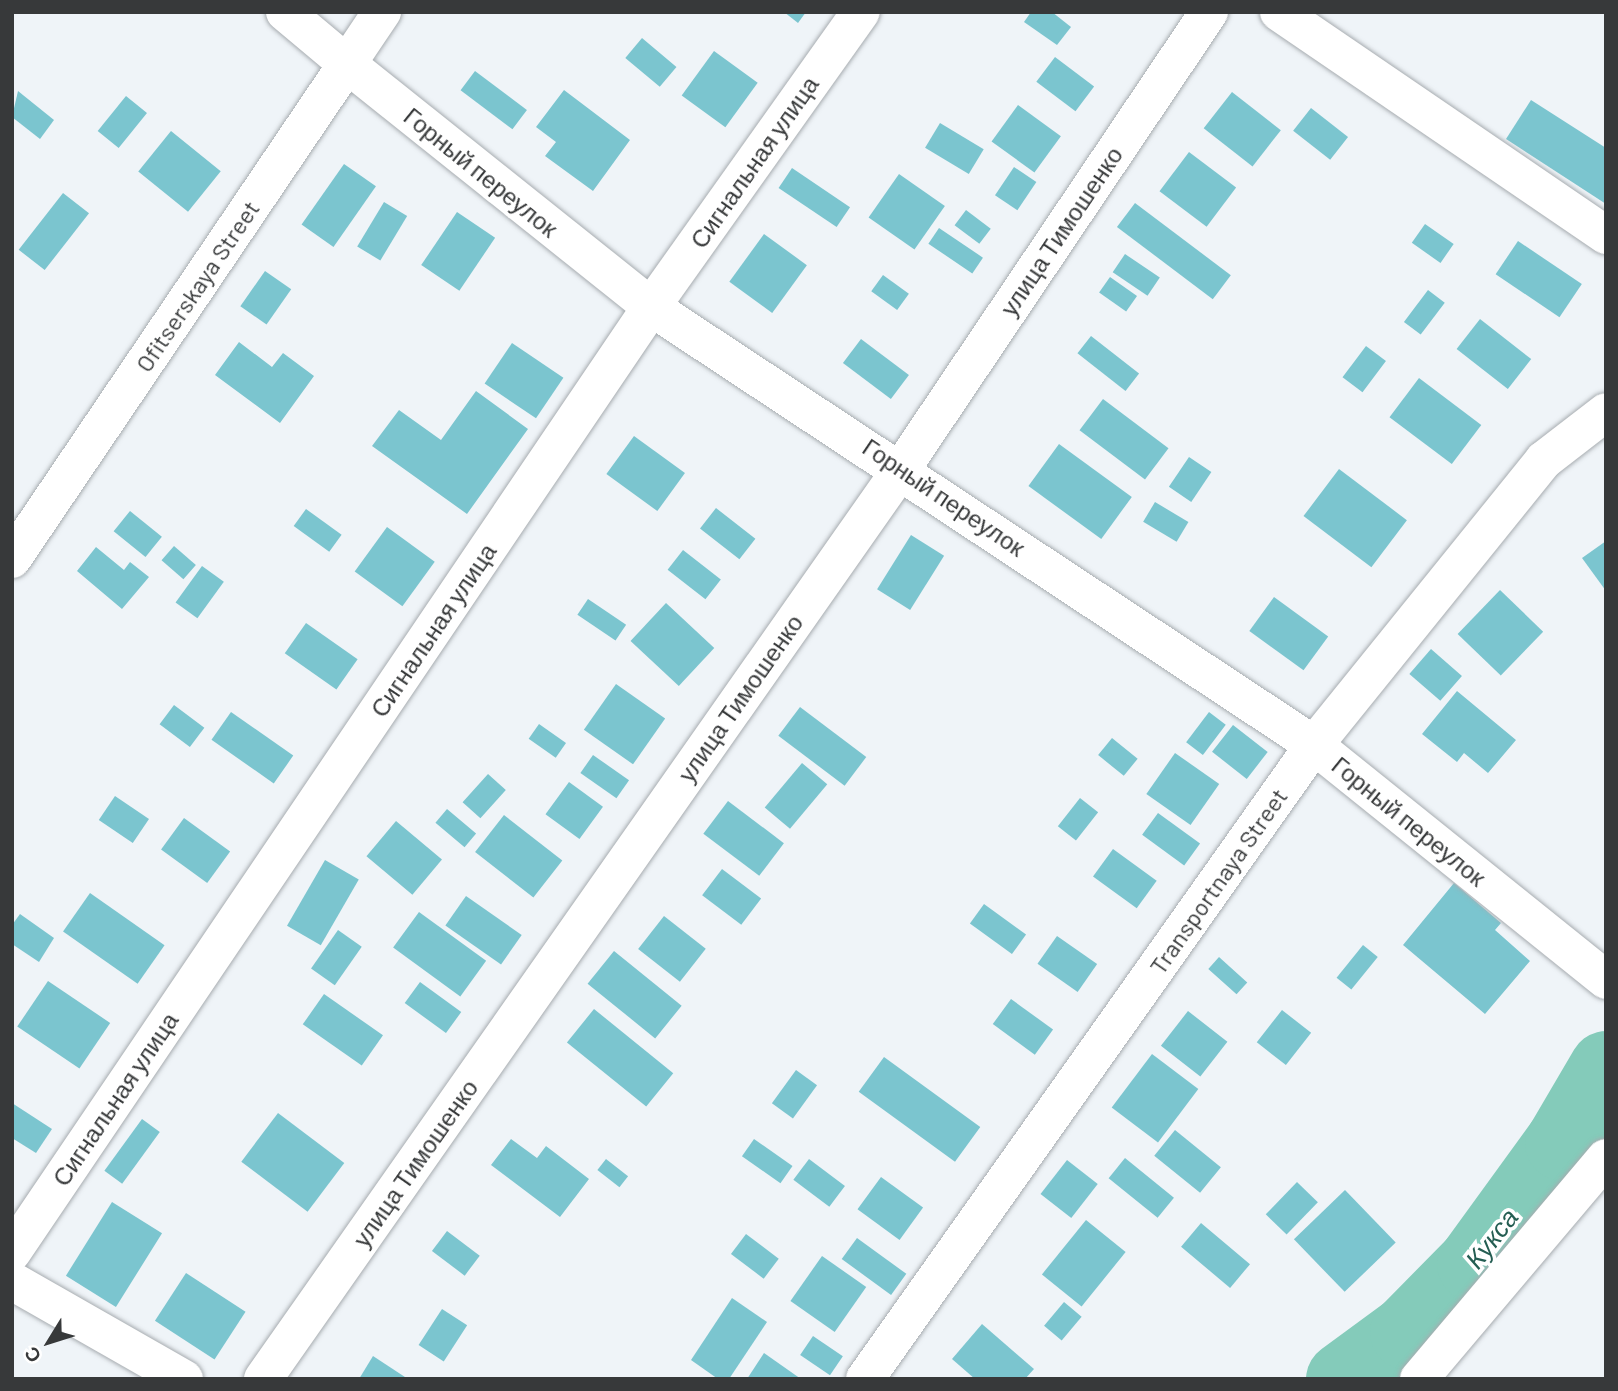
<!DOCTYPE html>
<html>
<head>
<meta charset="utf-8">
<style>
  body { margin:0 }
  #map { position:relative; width:1618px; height:1391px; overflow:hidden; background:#eff4f8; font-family:Barlow,sans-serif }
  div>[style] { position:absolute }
  .river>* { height:75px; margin:-37.5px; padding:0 37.5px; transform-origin:37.5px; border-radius:37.5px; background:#84cbba }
  .building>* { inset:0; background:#7bc5cf; transform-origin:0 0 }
  .roads { filter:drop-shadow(0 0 2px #a7acb0) drop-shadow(0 0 2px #a7acb0) }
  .minor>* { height:38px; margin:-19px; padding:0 19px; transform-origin:19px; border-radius:19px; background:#fff }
  .tertiary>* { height:38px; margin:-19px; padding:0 19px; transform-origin:19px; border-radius:19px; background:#fff }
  span { translate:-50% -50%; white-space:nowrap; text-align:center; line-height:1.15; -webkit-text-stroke:7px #fff; paint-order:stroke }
  .street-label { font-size:24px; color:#37393a }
  .water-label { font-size:26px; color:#245d52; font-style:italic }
  .frame { position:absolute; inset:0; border:14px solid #37393a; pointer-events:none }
  .north { position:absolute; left:14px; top:1307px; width:70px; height:70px; -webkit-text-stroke:5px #fff; paint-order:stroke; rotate:232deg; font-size:19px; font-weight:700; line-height:28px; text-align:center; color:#37393a }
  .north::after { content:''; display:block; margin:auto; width:24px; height:32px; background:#37393a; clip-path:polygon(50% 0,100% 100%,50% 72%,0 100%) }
</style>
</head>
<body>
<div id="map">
  <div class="river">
    <i style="left:1343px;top:1379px;width:79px;rotate:-36.3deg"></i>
    <i style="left:1407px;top:1332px;width:95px;rotate:-45.4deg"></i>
    <i style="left:1474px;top:1264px;width:150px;rotate:-54deg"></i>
    <i style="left:1562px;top:1143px;width:87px;rotate:-59.6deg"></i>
  </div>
  <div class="building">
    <i style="clip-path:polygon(784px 12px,806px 12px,798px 23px)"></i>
    <i style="clip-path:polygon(1031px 12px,1052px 12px,1071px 27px,1057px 45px,1024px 22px)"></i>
    <i style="left:642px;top:38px;width:45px;height:26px;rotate:40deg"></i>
    <i style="left:714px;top:51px;width:54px;height:55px;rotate:36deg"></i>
    <i style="left:1055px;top:57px;width:49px;height:31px;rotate:37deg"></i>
    <i style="left:475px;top:71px;width:65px;height:24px;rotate:37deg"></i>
    <i style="clip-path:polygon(564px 90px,630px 140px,593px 191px,545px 156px,556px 142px,536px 127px)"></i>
    <i style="clip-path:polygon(18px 91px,54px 120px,40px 139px,12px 117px)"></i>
    <i style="left:1232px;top:92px;width:62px;height:46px;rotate:38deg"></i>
    <i style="left:126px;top:96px;width:27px;height:45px;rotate:39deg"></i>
    <i style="clip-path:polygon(1531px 100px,1606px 148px,1606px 204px,1506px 139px)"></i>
    <i style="left:1018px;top:105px;width:53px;height:45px;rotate:36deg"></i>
    <i style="left:1311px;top:108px;width:47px;height:29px;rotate:38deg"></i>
    <i style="left:940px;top:123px;width:51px;height:29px;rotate:31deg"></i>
    <i style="left:171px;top:131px;width:64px;height:52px;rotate:39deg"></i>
    <i style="left:1189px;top:152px;width:59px;height:49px;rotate:37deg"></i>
    <i style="left:344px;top:164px;width:39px;height:74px;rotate:35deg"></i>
    <i style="left:1014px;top:167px;width:27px;height:34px;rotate:34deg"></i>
    <i style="left:792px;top:168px;width:70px;height:24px;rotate:34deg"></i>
    <i style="left:899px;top:174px;width:56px;height:53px;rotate:35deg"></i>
    <i style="left:63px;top:193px;width:33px;height:72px;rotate:38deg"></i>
    <i style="left:384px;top:202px;width:27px;height:52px;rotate:31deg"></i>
    <i style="left:1135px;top:203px;width:120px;height:30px;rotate:37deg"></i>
    <i style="left:966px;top:210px;width:31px;height:19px;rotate:37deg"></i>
    <i style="left:457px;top:212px;width:46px;height:64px;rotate:34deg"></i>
    <i style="left:1425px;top:224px;width:35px;height:23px;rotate:35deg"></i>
    <i style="left:939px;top:228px;width:53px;height:19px;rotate:34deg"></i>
    <i style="left:764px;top:234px;width:53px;height:59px;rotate:36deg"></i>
    <i style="left:1518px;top:241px;width:77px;height:40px;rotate:34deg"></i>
    <i style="left:1125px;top:254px;width:42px;height:22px;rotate:34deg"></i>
    <i style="left:265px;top:271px;width:32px;height:43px;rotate:35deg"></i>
    <i style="left:883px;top:275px;width:32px;height:20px;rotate:36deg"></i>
    <i style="left:1110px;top:277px;width:33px;height:19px;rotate:35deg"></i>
    <i style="left:1428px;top:290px;width:21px;height:40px;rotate:37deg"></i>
    <i style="left:1480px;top:319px;width:65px;height:38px;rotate:38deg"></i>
    <i style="left:1091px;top:336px;width:61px;height:22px;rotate:38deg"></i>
    <i style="left:861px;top:339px;width:60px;height:30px;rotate:37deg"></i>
    <i style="clip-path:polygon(239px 342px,272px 367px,283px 353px,314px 376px,280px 423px,215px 375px)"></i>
    <i style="left:512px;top:343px;width:62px;height:49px;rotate:34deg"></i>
    <i style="left:1366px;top:346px;width:25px;height:39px;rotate:37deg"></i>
    <i style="left:1419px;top:378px;width:78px;height:49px;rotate:37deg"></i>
    <i style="clip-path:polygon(476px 391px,528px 429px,467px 514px,372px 446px,399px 410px,441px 440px)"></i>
    <i style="left:1103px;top:399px;width:82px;height:39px;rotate:37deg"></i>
    <i style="left:634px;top:436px;width:63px;height:47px;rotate:36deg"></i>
    <i style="left:1059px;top:444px;width:90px;height:52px;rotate:36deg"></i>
    <i style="left:1189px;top:457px;width:27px;height:36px;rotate:34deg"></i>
    <i style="left:1339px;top:469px;width:85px;height:59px;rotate:37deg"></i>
    <i style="left:1155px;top:502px;width:39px;height:23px;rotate:31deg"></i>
    <i style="left:716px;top:508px;width:50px;height:26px;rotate:38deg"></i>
    <i style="left:306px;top:509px;width:44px;height:21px;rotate:36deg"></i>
    <i style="left:130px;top:511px;width:41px;height:26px;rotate:39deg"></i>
    <i style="left:387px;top:527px;width:59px;height:55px;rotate:36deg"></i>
    <i style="left:911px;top:535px;width:39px;height:64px;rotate:32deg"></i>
    <i style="clip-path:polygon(1606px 541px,1606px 591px,1582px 558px)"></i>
    <i style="left:174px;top:546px;width:29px;height:19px;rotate:41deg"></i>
    <i style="clip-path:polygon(96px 547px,124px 570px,130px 562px,149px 577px,122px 609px,77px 571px)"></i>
    <i style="left:683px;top:550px;width:48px;height:25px;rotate:38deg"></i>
    <i style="left:202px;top:566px;width:27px;height:45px;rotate:36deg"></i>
    <i style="left:1500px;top:590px;width:60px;height:61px;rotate:44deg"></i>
    <i style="left:1274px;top:597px;width:67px;height:42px;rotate:36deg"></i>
    <i style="left:588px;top:599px;width:46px;height:19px;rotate:34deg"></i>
    <i style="left:666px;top:603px;width:66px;height:52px;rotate:43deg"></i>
    <i style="left:306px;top:623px;width:63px;height:37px;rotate:35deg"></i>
    <i style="left:1431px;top:649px;width:41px;height:33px;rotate:41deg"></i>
    <i style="left:616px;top:684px;width:60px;height:56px;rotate:35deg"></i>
    <i style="clip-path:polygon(1457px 691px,1516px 740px,1488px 773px,1464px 753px,1457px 762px,1422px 734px)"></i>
    <i style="left:174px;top:705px;width:38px;height:24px;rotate:37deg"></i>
    <i style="left:800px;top:707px;width:83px;height:36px;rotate:37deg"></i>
    <i style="left:231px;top:712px;width:76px;height:34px;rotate:35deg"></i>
    <i style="left:1209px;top:712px;width:21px;height:38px;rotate:37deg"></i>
    <i style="left:539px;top:724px;width:33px;height:18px;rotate:35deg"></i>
    <i style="left:1233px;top:725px;width:44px;height:34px;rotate:38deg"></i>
    <i style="left:1112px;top:738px;width:33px;height:22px;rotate:39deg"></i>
    <i style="left:1175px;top:753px;width:54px;height:50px;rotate:35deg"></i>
    <i style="left:593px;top:755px;width:44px;height:22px;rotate:35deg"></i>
    <i style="left:802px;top:763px;width:33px;height:58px;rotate:40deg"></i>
    <i style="left:488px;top:774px;width:24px;height:38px;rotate:42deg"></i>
    <i style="left:569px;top:782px;width:42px;height:40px;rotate:36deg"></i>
    <i style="left:115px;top:796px;width:41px;height:29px;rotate:34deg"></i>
    <i style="left:1080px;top:798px;width:23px;height:36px;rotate:38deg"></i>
    <i style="left:728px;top:801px;width:70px;height:41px;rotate:37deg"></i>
    <i style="left:447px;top:809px;width:38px;height:18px;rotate:40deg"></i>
    <i style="left:1158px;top:813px;width:52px;height:27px;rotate:36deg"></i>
    <i style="left:504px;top:815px;width:74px;height:47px;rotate:38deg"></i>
    <i style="left:184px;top:818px;width:57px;height:39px;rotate:36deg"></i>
    <i style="left:396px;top:821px;width:60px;height:46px;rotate:40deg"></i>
    <i style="left:1113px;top:849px;width:54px;height:34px;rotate:36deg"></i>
    <i style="left:325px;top:860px;width:39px;height:76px;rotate:30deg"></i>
    <i style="left:722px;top:869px;width:49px;height:33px;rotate:37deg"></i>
    <i style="clip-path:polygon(1454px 883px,1501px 923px,1495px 930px,1530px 961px,1485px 1014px,1403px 945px)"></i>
    <i style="left:90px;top:893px;width:91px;height:47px;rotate:35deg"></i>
    <i style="left:466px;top:896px;width:68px;height:36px;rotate:35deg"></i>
    <i style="left:984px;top:904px;width:52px;height:24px;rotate:36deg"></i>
    <i style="left:419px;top:912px;width:83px;height:44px;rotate:36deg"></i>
    <i style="clip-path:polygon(20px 914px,54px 938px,39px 962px,12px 944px,12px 925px)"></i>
    <i style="left:664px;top:916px;width:53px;height:42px;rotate:38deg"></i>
    <i style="left:338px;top:930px;width:29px;height:47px;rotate:35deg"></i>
    <i style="left:1057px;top:936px;width:49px;height:34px;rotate:35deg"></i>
    <i style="left:1363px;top:945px;width:19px;height:42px;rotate:39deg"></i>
    <i style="left:614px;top:951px;width:87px;height:42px;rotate:39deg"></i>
    <i style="left:1219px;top:957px;width:38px;height:16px;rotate:42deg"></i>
    <i style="left:48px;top:981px;width:75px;height:55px;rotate:34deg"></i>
    <i style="left:420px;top:982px;width:51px;height:26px;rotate:36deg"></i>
    <i style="left:324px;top:994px;width:72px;height:37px;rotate:35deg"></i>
    <i style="left:1011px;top:999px;width:52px;height:31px;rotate:36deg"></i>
    <i style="left:594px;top:1009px;width:102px;height:43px;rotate:39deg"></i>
    <i style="left:1282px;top:1010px;width:37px;height:41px;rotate:38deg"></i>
    <i style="left:1188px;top:1011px;width:50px;height:44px;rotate:38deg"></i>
    <i style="left:1152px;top:1054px;width:58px;height:67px;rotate:37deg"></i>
    <i style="left:884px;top:1057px;width:119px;height:43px;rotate:36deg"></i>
    <i style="left:796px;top:1070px;width:26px;height:41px;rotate:36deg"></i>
    <i style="clip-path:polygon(12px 1103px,52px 1129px,36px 1153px,12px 1138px)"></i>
    <i style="left:278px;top:1113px;width:83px;height:61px;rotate:37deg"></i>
    <i style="left:142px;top:1119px;width:22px;height:64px;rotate:36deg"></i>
    <i style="left:1175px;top:1130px;width:59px;height:33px;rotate:39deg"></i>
    <i style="clip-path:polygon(511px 1139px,537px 1158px,546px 1146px,589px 1179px,560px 1217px,491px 1165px)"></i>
    <i style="left:754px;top:1139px;width:47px;height:21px;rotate:35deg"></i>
    <i style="left:1125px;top:1158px;width:63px;height:26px;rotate:39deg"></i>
    <i style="left:606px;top:1159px;width:28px;height:14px;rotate:38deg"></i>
    <i style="left:809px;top:1159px;width:45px;height:26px;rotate:37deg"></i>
    <i style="left:1067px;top:1160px;width:39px;height:43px;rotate:38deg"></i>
    <i style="left:881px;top:1177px;width:52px;height:40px;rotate:36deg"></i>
    <i style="left:1297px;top:1182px;width:29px;height:45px;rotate:44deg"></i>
    <i style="left:1345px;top:1190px;width:73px;height:71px;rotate:46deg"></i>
    <i style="left:112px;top:1202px;width:59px;height:87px;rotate:32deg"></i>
    <i style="left:1086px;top:1220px;width:51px;height:70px;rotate:39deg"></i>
    <i style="left:1201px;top:1223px;width:64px;height:31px;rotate:40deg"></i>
    <i style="left:447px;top:1231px;width:41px;height:25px;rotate:37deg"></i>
    <i style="left:746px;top:1234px;width:41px;height:25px;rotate:37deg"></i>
    <i style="left:857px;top:1238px;width:61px;height:26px;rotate:36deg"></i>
    <i style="left:822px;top:1256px;width:54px;height:55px;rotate:35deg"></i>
    <i style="left:186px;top:1273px;width:71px;height:57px;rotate:33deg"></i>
    <i style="clip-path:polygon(732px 1298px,767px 1322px,729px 1379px,718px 1379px,691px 1360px)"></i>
    <i style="left:1064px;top:1302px;width:23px;height:31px;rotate:40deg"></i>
    <i style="left:442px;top:1309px;width:30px;height:43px;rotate:33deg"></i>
    <i style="clip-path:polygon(982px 1324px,1034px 1369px,1025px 1379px,975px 1379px,952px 1359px)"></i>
    <i style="left:813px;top:1336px;width:36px;height:23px;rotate:34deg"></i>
    <i style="clip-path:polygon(764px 1353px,801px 1379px,747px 1379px)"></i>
    <i style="clip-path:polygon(373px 1356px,408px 1379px,359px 1379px)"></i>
  </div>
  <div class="roads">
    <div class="minor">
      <i style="left:1279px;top:12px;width:396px;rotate:34.3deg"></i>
      <i style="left:12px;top:559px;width:598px;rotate:-55.91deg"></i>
      <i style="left:347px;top:64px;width:389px;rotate:38.6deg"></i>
      <i style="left:651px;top:307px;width:795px;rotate:33.45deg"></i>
      <i style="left:1314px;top:745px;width:375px;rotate:38.8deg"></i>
      <i style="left:12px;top:1252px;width:1141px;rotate:-55.93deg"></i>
      <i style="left:651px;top:307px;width:362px;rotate:-54.6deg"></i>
      <i style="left:12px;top:1281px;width:198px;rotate:29.7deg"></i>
      <i style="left:263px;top:1379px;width:1113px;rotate:-54.95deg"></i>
      <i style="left:902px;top:468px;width:550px;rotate:-56.05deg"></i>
      <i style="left:865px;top:1379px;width:777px;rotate:-54.69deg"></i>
      <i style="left:1314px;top:745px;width:366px;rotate:-51.1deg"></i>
      <i style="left:1544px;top:460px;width:78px;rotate:-37.7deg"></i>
      <i style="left:1419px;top:1379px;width:289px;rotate:-49.8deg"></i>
    </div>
    <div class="tertiary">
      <i style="left:285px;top:12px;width:81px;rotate:40deg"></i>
      <i style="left:347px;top:64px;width:63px;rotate:-56.1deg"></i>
    </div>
  </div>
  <div class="street-label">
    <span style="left:754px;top:162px;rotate:-55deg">Сигнальная улица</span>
    <span style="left:481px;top:172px;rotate:39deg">Горный переулок</span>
    <span style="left:1061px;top:231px;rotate:-56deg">улица Тимошенко</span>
    <span style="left:197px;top:286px;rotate:-56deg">Ofitserskaya Street</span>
    <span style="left:944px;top:497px;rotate:34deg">Горный переулок</span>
    <span style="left:433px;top:630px;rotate:-56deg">Сигнальная улица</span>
    <span style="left:740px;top:698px;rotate:-55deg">улица Тимошенко</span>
    <span style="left:1409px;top:821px;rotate:39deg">Горный переулок</span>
    <span style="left:1218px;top:881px;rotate:-55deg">Transportnaya Street</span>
    <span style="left:115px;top:1099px;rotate:-56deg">Сигнальная улица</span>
    <span style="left:415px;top:1163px;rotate:-55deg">улица Тимошенко</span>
  </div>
  <div class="water-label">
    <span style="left:1491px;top:1238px;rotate:-52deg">Кукса</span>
  </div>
  <div class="frame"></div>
  <div class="north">С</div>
</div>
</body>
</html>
